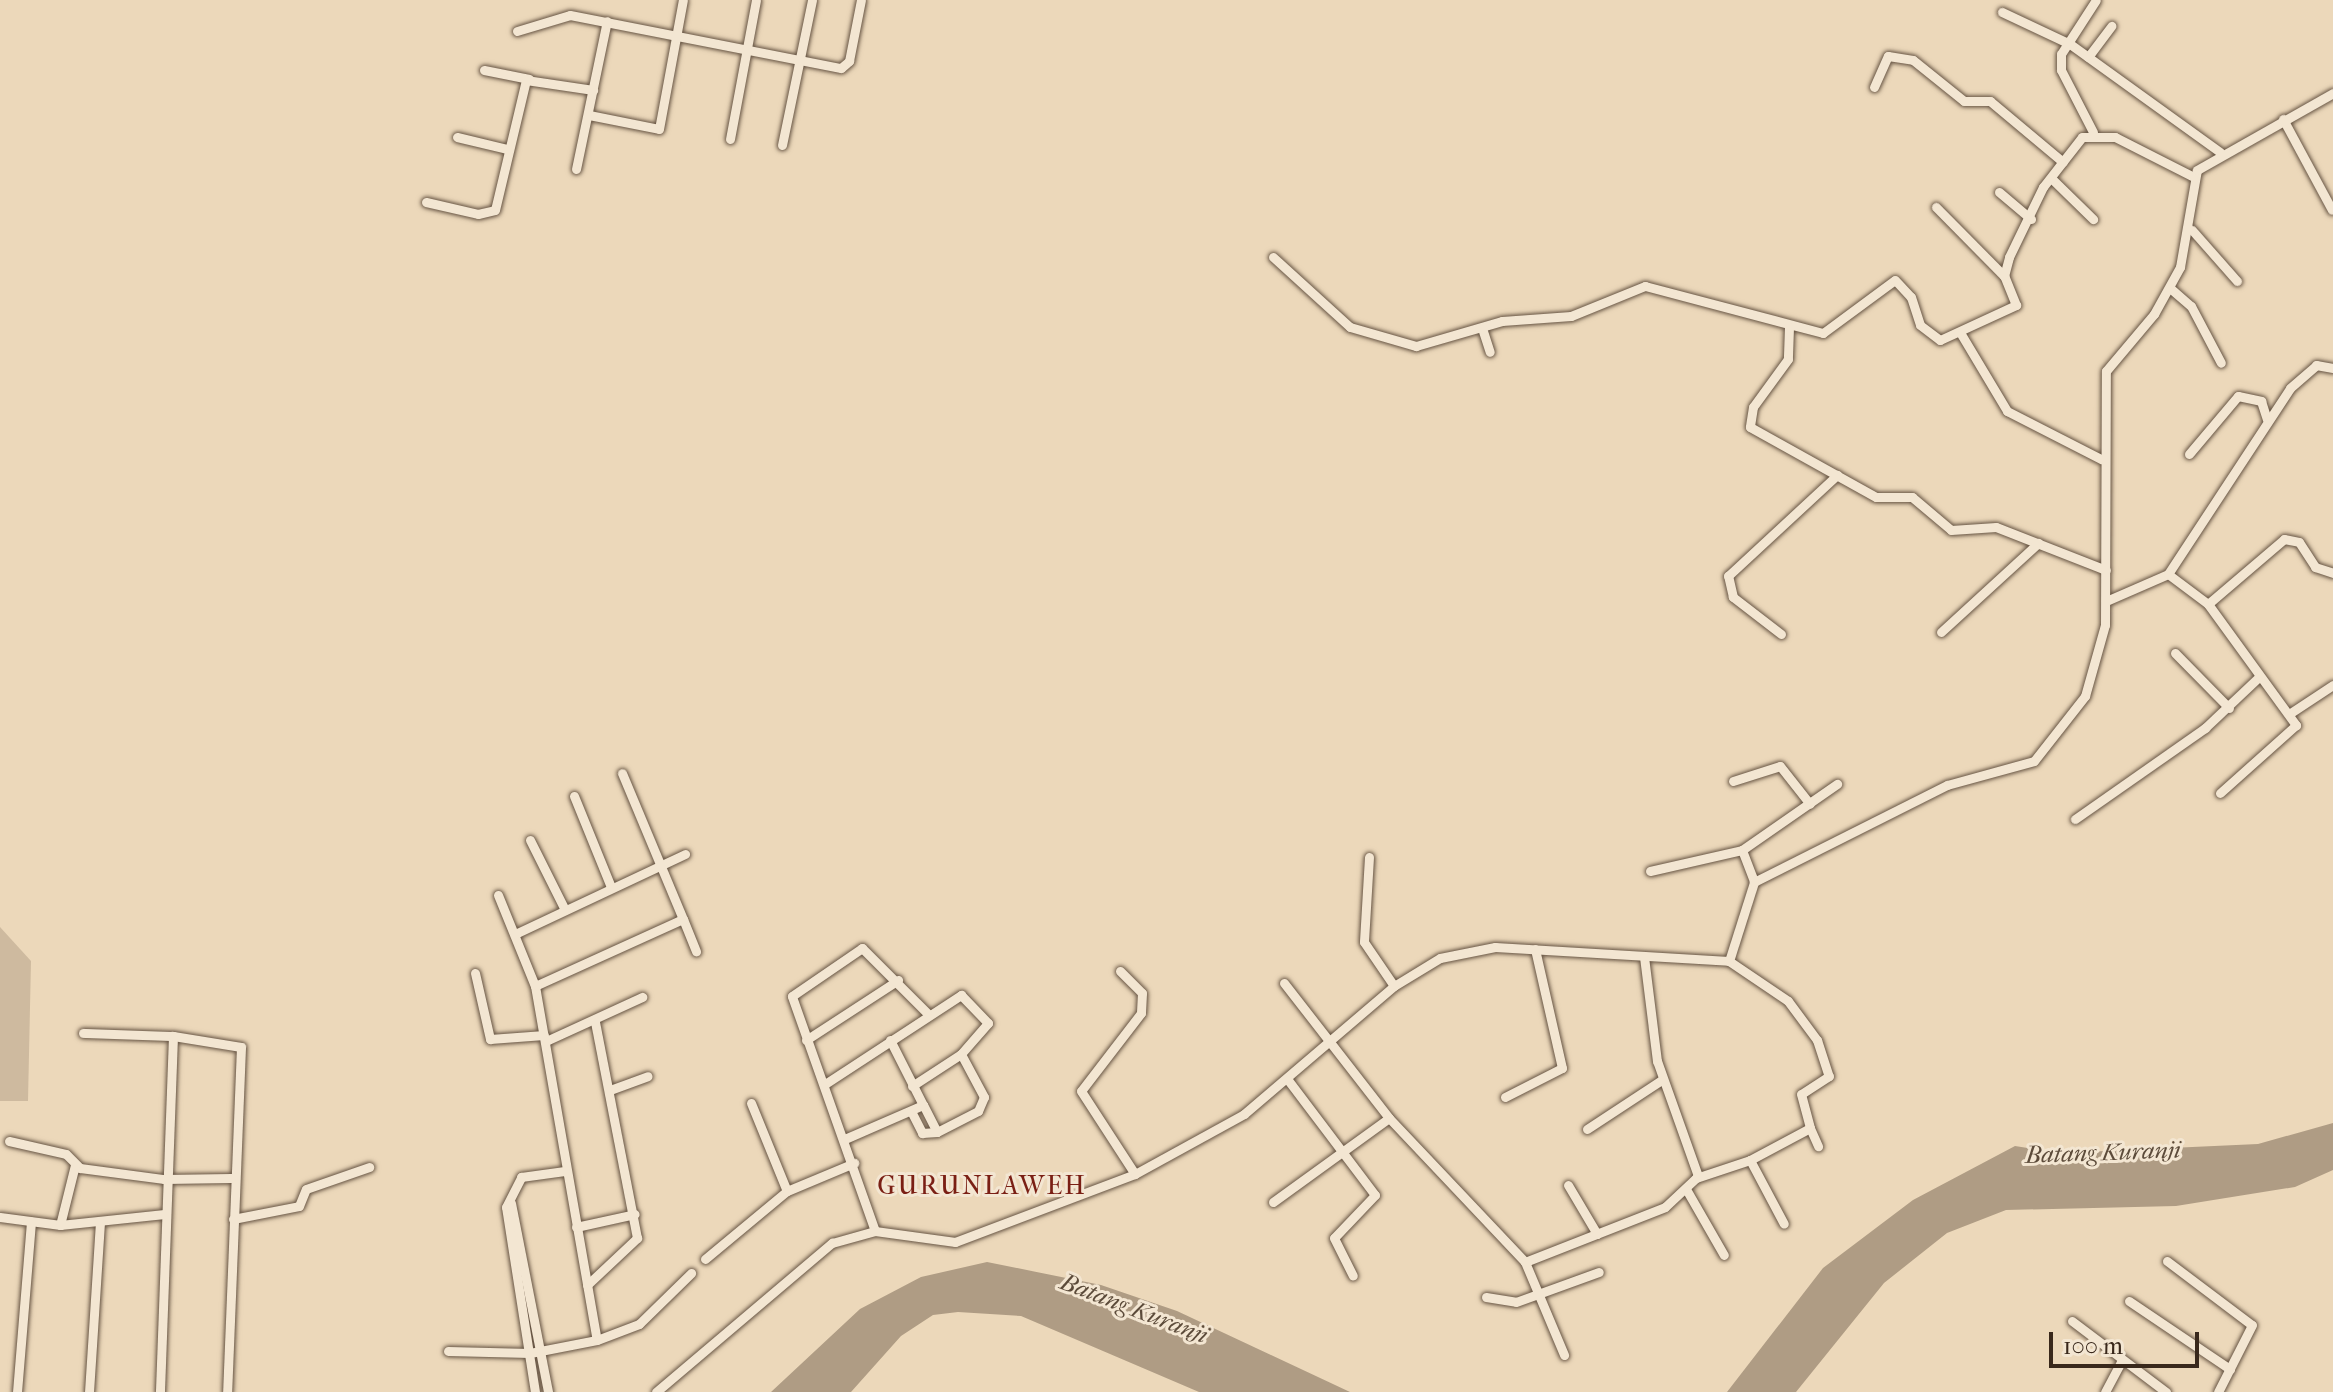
<!DOCTYPE html>
<html>
<head>
<meta charset="utf-8">
<style>
  body { margin:0 }
  #map { position:relative; width:2333px; height:1392px; overflow:hidden; background:#ecd8ba; font-family:"IM FELL French Canon",serif }
  div>[style] { position:absolute }
  .green>* { inset:0; background:#ceba9f }
  .water>* { inset:0; background:#af9c84 }
  .roads { filter:drop-shadow(0 0 2px #665443) drop-shadow(0 0 2px #665443) }
  .minor>* { height:9px; margin:-4.5px; padding:0 4.5px; transform-origin:4.5px; border-radius:4.5px; background:#f3e6d2 }
  span { translate:-50% -50%; white-space:nowrap; text-align:center; line-height:1.15; -webkit-text-stroke:6px #f3e6d2; paint-order:stroke }
  .water-label { font-size:24px; color:#5c4b3a; font-style:italic }
  .quarter-label { font-size:26px; color:#7a1f14; letter-spacing:2px }
  .scale { position:absolute; left:2049px; top:1332px; width:150px; height:36px; box-sizing:border-box; border:4px solid #39281b; border-top:0; padding-left:10px; font-size:24px; line-height:28px; white-space:nowrap; color:#39281b; -webkit-text-stroke:6px #f3e6d2; paint-order:stroke }
</style>
</head>
<body>
<div id="map">
  <div class="green">
    <i style="clip-path:polygon(0 927px,31px 961px,28px 1101px,0 1101px)"></i>
  </div>
  <div class="water">
    <i style="clip-path:polygon(2333px 1123px,2333px 1170px,2295px 1187px,2176px 1206px,2006px 1210px,1947px 1233px,1884px 1283px,1796px 1392px,1727px 1392px,1823px 1268px,1913px 1200px,2015px 1146px,2061px 1153px,2258px 1144px)"></i>
    <i style="clip-path:polygon(987px 1262px,1101px 1285px,1177px 1311px,1350px 1392px,1199px 1392px,1021px 1316px,958px 1312px,933px 1315px,901px 1336px,851px 1392px,771px 1392px,860px 1309px,921px 1277px)"></i>
  </div>
  <div class="roads">
    <div class="minor">
      <i style="left:2002px;top:12px;width:75px;rotate:25.2deg"></i>
      <i style="left:2070px;top:44px;width:185px;rotate:35.8deg"></i>
      <i style="left:517px;top:31px;width:55px;rotate:-16.8deg"></i>
      <i style="left:570px;top:15px;width:276px;rotate:11.1deg"></i>
      <i style="left:841px;top:68px;width:11px;rotate:-41deg"></i>
      <i style="left:849px;top:61px;width:62px;rotate:-78.9deg"></i>
      <i style="left:2088px;top:57px;width:39px;rotate:-53deg"></i>
      <i style="left:484px;top:70px;width:46px;rotate:11.3deg"></i>
      <i style="left:1874px;top:87px;width:34px;rotate:-66deg"></i>
      <i style="left:1888px;top:56px;width:25px;rotate:9deg"></i>
      <i style="left:1913px;top:60px;width:65px;rotate:38.8deg"></i>
      <i style="left:1964px;top:101px;width:26px"></i>
      <i style="left:1990px;top:101px;width:95px;rotate:39.9deg"></i>
      <i style="left:589px;top:115px;width:71px;rotate:11.3deg"></i>
      <i style="left:659px;top:129px;width:131px;rotate:-79.5deg"></i>
      <i style="left:2283px;top:119px;width:103px;rotate:61.7deg"></i>
      <i style="left:2093px;top:132px;width:70px;rotate:-117.3deg"></i>
      <i style="left:2061px;top:70px;width:16px;rotate:-90deg"></i>
      <i style="left:2061px;top:54px;width:64px;rotate:-57.1deg"></i>
      <i style="left:457px;top:137px;width:51px;rotate:13.5deg"></i>
      <i style="left:730px;top:139px;width:141px;rotate:-79.4deg"></i>
      <i style="left:782px;top:145px;width:148px;rotate:-78.3deg"></i>
      <i style="left:576px;top:169px;width:151px;rotate:-78.2deg"></i>
      <i style="left:2051px;top:178px;width:59px;rotate:44.3deg"></i>
      <i style="left:1999px;top:192px;width:42px;rotate:40.2deg"></i>
      <i style="left:426px;top:202px;width:53px;rotate:13deg"></i>
      <i style="left:478px;top:214px;width:17px;rotate:-13deg"></i>
      <i style="left:495px;top:210px;width:134px;rotate:-76.6deg"></i>
      <i style="left:526px;top:80px;width:68px;rotate:8.5deg"></i>
      <i style="left:1936px;top:207px;width:97px;rotate:45.4deg"></i>
      <i style="left:2192px;top:230px;width:68px;rotate:48.6deg"></i>
      <i style="left:1273px;top:257px;width:104px;rotate:42.3deg"></i>
      <i style="left:1350px;top:327px;width:69px;rotate:16.1deg"></i>
      <i style="left:1416px;top:346px;width:90px;rotate:-16.2deg"></i>
      <i style="left:1502px;top:321px;width:69px;rotate:-4.1deg"></i>
      <i style="left:1571px;top:316px;width:80px;rotate:-22.1deg"></i>
      <i style="left:1645px;top:286px;width:184px;rotate:14.8deg"></i>
      <i style="left:1823px;top:333px;width:89px;rotate:-36.4deg"></i>
      <i style="left:1895px;top:280px;width:23px;rotate:47deg"></i>
      <i style="left:1911px;top:297px;width:29px;rotate:72deg"></i>
      <i style="left:1920px;top:325px;width:25px;rotate:37deg"></i>
      <i style="left:1940px;top:340px;width:84px;rotate:-24.7deg"></i>
      <i style="left:2016px;top:305px;width:31px;rotate:-112deg"></i>
      <i style="left:2004px;top:276px;width:20px;rotate:-75deg"></i>
      <i style="left:2009px;top:257px;width:78px;rotate:-64.1deg"></i>
      <i style="left:2043px;top:187px;width:63px;rotate:-52deg"></i>
      <i style="left:2082px;top:137px;width:33px"></i>
      <i style="left:2115px;top:137px;width:89px;rotate:26.9deg"></i>
      <i style="left:2170px;top:288px;width:28px;rotate:41deg"></i>
      <i style="left:2191px;top:306px;width:64px;rotate:62.2deg"></i>
      <i style="left:1789px;top:327px;width:32px;rotate:92deg"></i>
      <i style="left:1788px;top:359px;width:59px;rotate:126.1deg"></i>
      <i style="left:1753px;top:407px;width:20px;rotate:99deg"></i>
      <i style="left:1750px;top:427px;width:144px;rotate:29.1deg"></i>
      <i style="left:1876px;top:497px;width:36px"></i>
      <i style="left:1912px;top:497px;width:51px;rotate:40.2deg"></i>
      <i style="left:1951px;top:530px;width:45px;rotate:-3.8deg"></i>
      <i style="left:1996px;top:527px;width:118px;rotate:21.4deg"></i>
      <i style="left:1482px;top:328px;width:25px;rotate:72deg"></i>
      <i style="left:1961px;top:334px;width:90px;rotate:59.1deg"></i>
      <i style="left:2007px;top:411px;width:106px;rotate:27.1deg"></i>
      <i style="left:2189px;top:454px;width:76px;rotate:-49.8deg"></i>
      <i style="left:2238px;top:396px;width:24px;rotate:12deg"></i>
      <i style="left:2261px;top:401px;width:19px;rotate:72deg"></i>
      <i style="left:2168px;top:574px;width:50px;rotate:36.9deg"></i>
      <i style="left:2208px;top:604px;width:150px;rotate:54deg"></i>
      <i style="left:2296px;top:725px;width:102px;rotate:138.2deg"></i>
      <i style="left:2106px;top:601px;width:68px;rotate:-23.5deg"></i>
      <i style="left:2168px;top:574px;width:222px;rotate:-56.7deg"></i>
      <i style="left:2290px;top:388px;width:35px;rotate:-41deg"></i>
      <i style="left:2316px;top:365px;width:17px;rotate:10deg"></i>
      <i style="left:2208px;top:604px;width:100px;rotate:-40.5deg"></i>
      <i style="left:2284px;top:539px;width:15px;rotate:11deg"></i>
      <i style="left:2299px;top:542px;width:30px;rotate:57deg"></i>
      <i style="left:2315px;top:567px;width:19px;rotate:18deg"></i>
      <i style="left:1941px;top:632px;width:132px;rotate:-42.5deg"></i>
      <i style="left:1781px;top:634px;width:61px;rotate:-142.4deg"></i>
      <i style="left:1733px;top:597px;width:22px;rotate:-103deg"></i>
      <i style="left:1728px;top:576px;width:149px;rotate:-42.8deg"></i>
      <i style="left:2175px;top:653px;width:77px;rotate:45.5deg"></i>
      <i style="left:2292px;top:712px;width:49px;rotate:-33.4deg"></i>
      <i style="left:1733px;top:781px;width:49px;rotate:-17.7deg"></i>
      <i style="left:1780px;top:766px;width:48px;rotate:51.7deg"></i>
      <i style="left:574px;top:796px;width:98px;rotate:67.9deg"></i>
      <i style="left:2075px;top:819px;width:159px;rotate:-35deg"></i>
      <i style="left:2205px;top:728px;width:74px;rotate:-43.4deg"></i>
      <i style="left:530px;top:840px;width:78px;rotate:63.4deg"></i>
      <i style="left:1742px;top:850px;width:116px;rotate:-34.8deg"></i>
      <i style="left:1369px;top:857px;width:85px;rotate:93.4deg"></i>
      <i style="left:1364px;top:942px;width:53px;rotate:55.7deg"></i>
      <i style="left:1650px;top:871px;width:94px;rotate:-12.9deg"></i>
      <i style="left:1742px;top:850px;width:34px;rotate:69deg"></i>
      <i style="left:498px;top:895px;width:98px;rotate:67.9deg"></i>
      <i style="left:535px;top:986px;width:359px;rotate:80.1deg"></i>
      <i style="left:683px;top:919px;width:35px;rotate:68deg"></i>
      <i style="left:515px;top:934px;width:188px;rotate:-25.2deg"></i>
      <i style="left:1729px;top:961px;width:71px;rotate:34.1deg"></i>
      <i style="left:1788px;top:1001px;width:49px;rotate:53.4deg"></i>
      <i style="left:1817px;top:1040px;width:38px;rotate:72deg"></i>
      <i style="left:1829px;top:1076px;width:33px;rotate:147deg"></i>
      <i style="left:1801px;top:1094px;width:35px;rotate:75deg"></i>
      <i style="left:1810px;top:1128px;width:68px;rotate:151.9deg"></i>
      <i style="left:1750px;top:1160px;width:72px;rotate:62deg"></i>
      <i style="left:1120px;top:971px;width:31px;rotate:45deg"></i>
      <i style="left:1142px;top:993px;width:20px;rotate:93deg"></i>
      <i style="left:1141px;top:1013px;width:98px;rotate:127.6deg"></i>
      <i style="left:1081px;top:1091px;width:99px;rotate:57deg"></i>
      <i style="left:475px;top:973px;width:68px;rotate:77.2deg"></i>
      <i style="left:490px;top:1039px;width:54px;rotate:-4.2deg"></i>
      <i style="left:1284px;top:983px;width:171px;rotate:52.1deg"></i>
      <i style="left:1389px;top:1118px;width:198px;rotate:46.6deg"></i>
      <i style="left:1525px;top:1262px;width:101px;rotate:67.2deg"></i>
      <i style="left:535px;top:986px;width:162px;rotate:-24.4deg"></i>
      <i style="left:683px;top:919px;width:158px;rotate:-112.7deg"></i>
      <i style="left:83px;top:1033px;width:90px;rotate:1.9deg"></i>
      <i style="left:173px;top:1036px;width:356px;rotate:92.1deg"></i>
      <i style="left:173px;top:1036px;width:69px;rotate:9.2deg"></i>
      <i style="left:241px;top:1047px;width:345px;rotate:92.3deg"></i>
      <i style="left:806px;top:1040px;width:110px;rotate:-33.1deg"></i>
      <i style="left:546px;top:1041px;width:106px;rotate:-24.6deg"></i>
      <i style="left:1288px;top:1080px;width:144px;rotate:52.9deg"></i>
      <i style="left:1375px;top:1195px;width:59px;rotate:133.6deg"></i>
      <i style="left:1334px;top:1238px;width:42px;rotate:63.4deg"></i>
      <i style="left:825px;top:1084px;width:163px;rotate:-33.2deg"></i>
      <i style="left:961px;top:995px;width:39px;rotate:46deg"></i>
      <i style="left:988px;top:1023px;width:41px;rotate:131.1deg"></i>
      <i style="left:912px;top:1086px;width:59px;rotate:-33.1deg"></i>
      <i style="left:961px;top:1054px;width:49px;rotate:61.9deg"></i>
      <i style="left:984px;top:1097px;width:15px;rotate:113deg"></i>
      <i style="left:978px;top:1111px;width:46px;rotate:152.9deg"></i>
      <i style="left:937px;top:1132px;width:30px;rotate:-117deg"></i>
      <i style="left:610px;top:1090px;width:40px;rotate:-20.2deg"></i>
      <i style="left:1505px;top:1097px;width:64px;rotate:-27deg"></i>
      <i style="left:1562px;top:1068px;width:122px;rotate:-102.8deg"></i>
      <i style="left:751px;top:1103px;width:95px;rotate:67.8deg"></i>
      <i style="left:911px;top:1111px;width:25px;rotate:63deg"></i>
      <i style="left:922px;top:1133px;width:15px;rotate:-4deg"></i>
      <i style="left:1810px;top:1128px;width:20px;rotate:66deg"></i>
      <i style="left:1587px;top:1129px;width:91px;rotate:-33.3deg"></i>
      <i style="left:847px;top:1138px;width:83px;rotate:-23.5deg"></i>
      <i style="left:923px;top:1105px;width:73px;rotate:-116.9deg"></i>
      <i style="left:9px;top:1141px;width:58px;rotate:12.8deg"></i>
      <i style="left:66px;top:1154px;width:20px;rotate:45deg"></i>
      <i style="left:80px;top:1168px;width:85px;rotate:7.5deg"></i>
      <i style="left:164px;top:1179px;width:67px;rotate:-0.9deg"></i>
      <i style="left:1696px;top:1178px;width:57px;rotate:-18.4deg"></i>
      <i style="left:1568px;top:1185px;width:57px;rotate:59.4deg"></i>
      <i style="left:1686px;top:1189px;width:76px;rotate:60.1deg"></i>
      <i style="left:1273px;top:1202px;width:143px;rotate:-35.9deg"></i>
      <i style="left:511px;top:1203px;width:193px;rotate:78.9deg"></i>
      <i style="left:0;top:1217px;width:61px;rotate:7.6deg"></i>
      <i style="left:60px;top:1225px;width:105px;rotate:-6deg"></i>
      <i style="left:233px;top:1219px;width:67px;rotate:-11.1deg"></i>
      <i style="left:299px;top:1206px;width:18px;rotate:-68deg"></i>
      <i style="left:306px;top:1189px;width:67px;rotate:-19.2deg"></i>
      <i style="left:60px;top:1225px;width:62px;rotate:-76deg"></i>
      <i style="left:576px;top:1227px;width:60px;rotate:-12.4deg"></i>
      <i style="left:875px;top:1231px;width:249px;rotate:-109.5deg"></i>
      <i style="left:792px;top:996px;width:85px;rotate:-34.4deg"></i>
      <i style="left:862px;top:948px;width:92px;rotate:45deg"></i>
      <i style="left:705px;top:1259px;width:107px;rotate:-39.7deg"></i>
      <i style="left:787px;top:1191px;width:73px;rotate:-22.7deg"></i>
      <i style="left:2167px;top:1261px;width:106px;rotate:37deg"></i>
      <i style="left:2252px;top:1325px;width:75px;rotate:116.9deg"></i>
      <i style="left:1525px;top:1262px;width:150px;rotate:-21.4deg"></i>
      <i style="left:1665px;top:1207px;width:45px;rotate:-43.2deg"></i>
      <i style="left:1698px;top:1176px;width:122px;rotate:-109.6deg"></i>
      <i style="left:1657px;top:1061px;width:105px;rotate:-97.1deg"></i>
      <i style="left:587px;top:1285px;width:69px;rotate:-43.2deg"></i>
      <i style="left:637px;top:1238px;width:220px;rotate:-101deg"></i>
      <i style="left:1486px;top:1297px;width:30px;rotate:9deg"></i>
      <i style="left:1516px;top:1302px;width:88px;rotate:-19.9deg"></i>
      <i style="left:2129px;top:1301px;width:122px;rotate:34deg"></i>
      <i style="left:2072px;top:1321px;width:118px;rotate:37.1deg"></i>
      <i style="left:448px;top:1351px;width:82px;rotate:1.4deg"></i>
      <i style="left:530px;top:1353px;width:68px;rotate:-11deg"></i>
      <i style="left:597px;top:1340px;width:45px;rotate:-20.9deg"></i>
      <i style="left:639px;top:1324px;width:73px;rotate:-44.4deg"></i>
      <i style="left:17px;top:1392px;width:171px;rotate:-85.3deg"></i>
      <i style="left:89px;top:1392px;width:170px;rotate:-86.3deg"></i>
      <i style="left:535px;top:1392px;width:187px;rotate:-98.9deg"></i>
      <i style="left:506px;top:1207px;width:34px;rotate:-63deg"></i>
      <i style="left:521px;top:1177px;width:44px;rotate:-7.8deg"></i>
      <i style="left:656px;top:1392px;width:231px;rotate:-40.3deg"></i>
      <i style="left:832px;top:1243px;width:45px;rotate:-15.6deg"></i>
      <i style="left:875px;top:1231px;width:81px;rotate:7.8deg"></i>
      <i style="left:955px;top:1242px;width:192px;rotate:-20.7deg"></i>
      <i style="left:1135px;top:1174px;width:124px;rotate:-28.8deg"></i>
      <i style="left:1244px;top:1114px;width:197px;rotate:-40.5deg"></i>
      <i style="left:1394px;top:986px;width:54px;rotate:-31.3deg"></i>
      <i style="left:1440px;top:958px;width:56px;rotate:-11.3deg"></i>
      <i style="left:1495px;top:947px;width:234px;rotate:3.4deg"></i>
      <i style="left:1729px;top:961px;width:83px;rotate:-72.4deg"></i>
      <i style="left:1754px;top:882px;width:216px;rotate:-26.7deg"></i>
      <i style="left:1947px;top:785px;width:90px;rotate:-15.4deg"></i>
      <i style="left:2034px;top:761px;width:83px;rotate:-51.9deg"></i>
      <i style="left:2085px;top:696px;width:74px;rotate:-74.3deg"></i>
      <i style="left:2105px;top:625px;width:254px;rotate:-89.8deg"></i>
      <i style="left:2106px;top:371px;width:75px;rotate:-49.9deg"></i>
      <i style="left:2154px;top:314px;width:54px;rotate:-61deg"></i>
      <i style="left:2180px;top:267px;width:98px;rotate:-80.1deg"></i>
      <i style="left:2197px;top:170px;width:156px;rotate:-29.5deg"></i>
      <i style="left:2105px;top:1392px;width:36px;rotate:-62deg"></i>
    </div>
  </div>
  <div class="water-label">
    <span style="left:2103px;top:1153px;rotate:-2deg">Batang Kuranji</span>
    <span style="left:1134px;top:1309px;rotate:21deg">Batang Kuranji</span>
  </div>
  <div class="quarter-label">
    <span style="left:982px;top:1186px">GURUNLAWEH</span>
  </div>
  <div class="scale">100 m</div>
</div>
</body>
</html>
